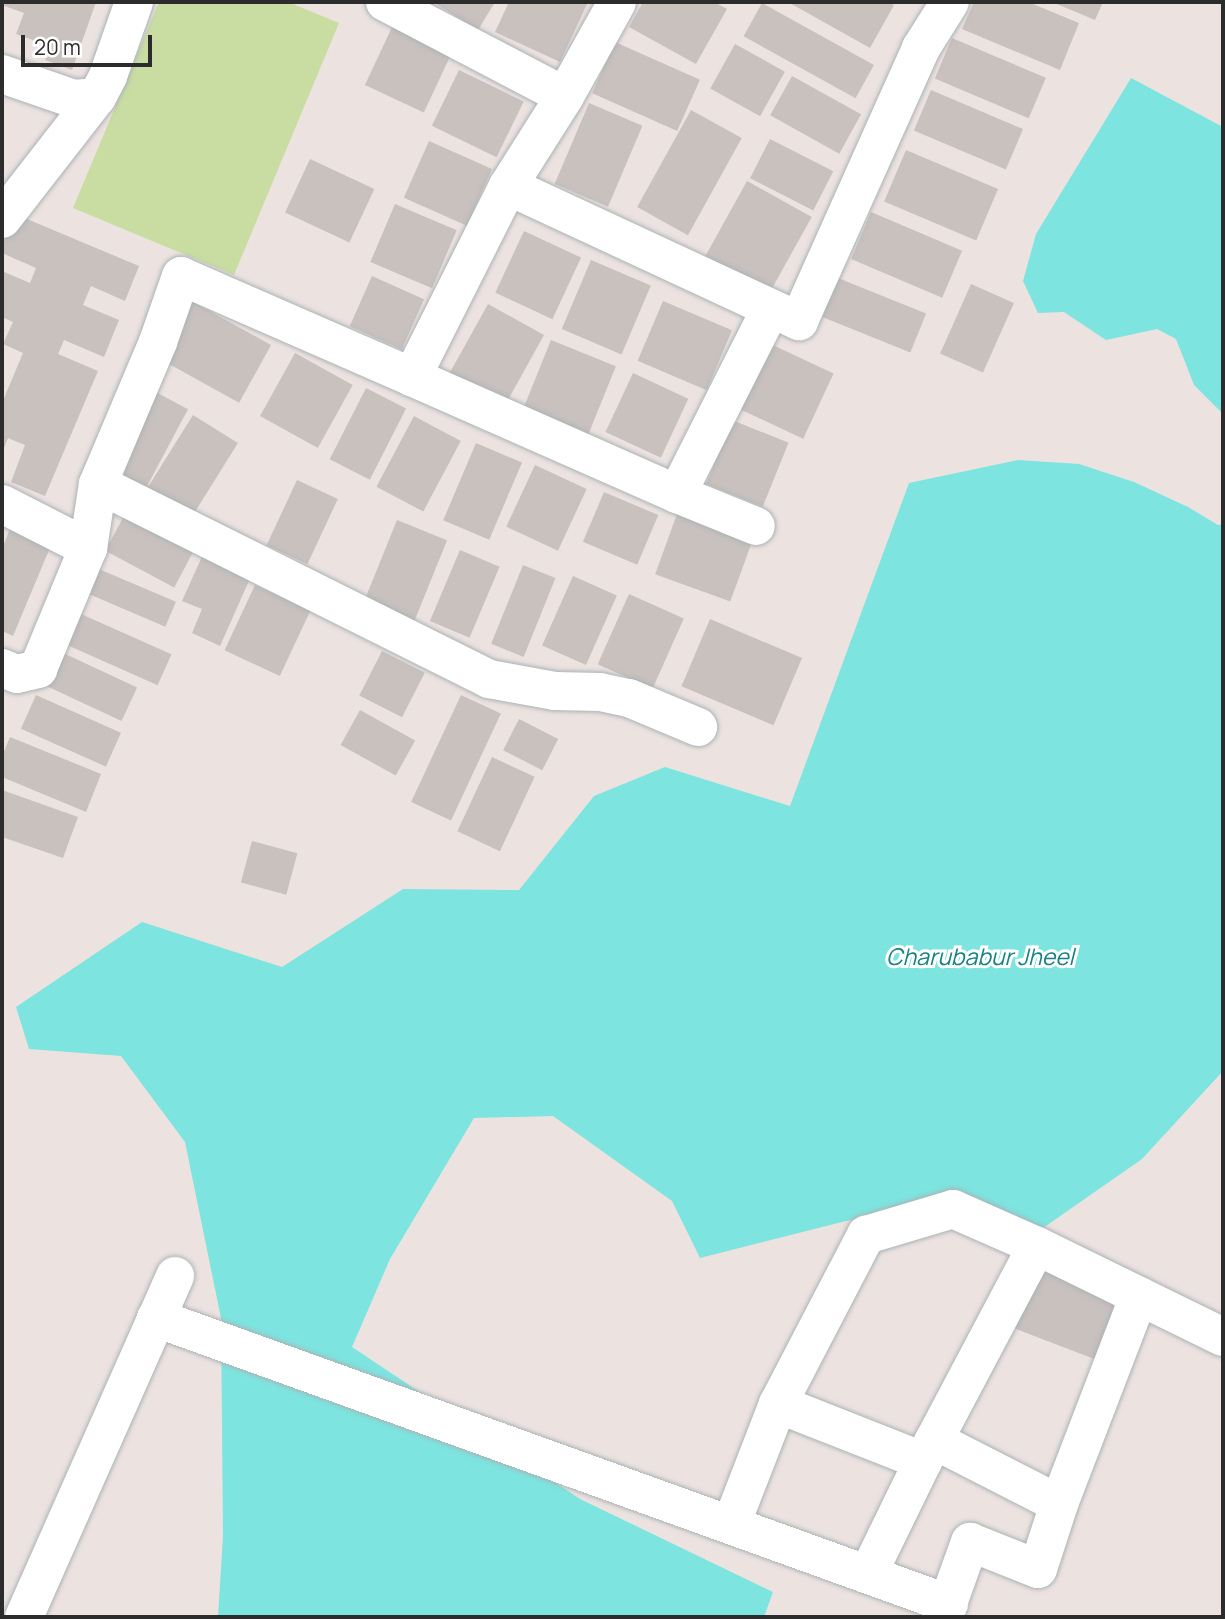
<!DOCTYPE html>
<html>
<head>
<meta charset="utf-8">
<style>
  body { margin:0 }
  #map { position:relative; width:1225px; height:1619px; overflow:hidden; background:#ece3e0; font-family:Manrope,sans-serif }
  div>[style] { position:absolute }
  .green>* { inset:0; background:#c9dda2 }
  .water>* { inset:0; background:#7de4df }
  .building>* { inset:0; background:#c8c1be; transform-origin:0 0 }
  .roads { filter:drop-shadow(0 0 2px #acb2b7) drop-shadow(0 0 2px #acb2b7) }
  .minor>* { height:38px; margin:-19px; padding:0 19px; transform-origin:19px; border-radius:19px; background:#fff }
  span { translate:-50% -50%; white-space:nowrap; text-align:center; line-height:1.15; -webkit-text-stroke:6px #fff; paint-order:stroke }
  .water-label { font-size:23px; color:#198285; font-style:italic }
  .frame { position:absolute; inset:0; border:4px solid #2c2c2c; pointer-events:none }
  .scale { position:absolute; left:21px; top:35px; width:131px; height:32px; box-sizing:border-box; border:4px solid #2c2c2c; border-top:0; padding-left:9px; font-size:21px; line-height:24px; white-space:nowrap; color:#2c2c2c; -webkit-text-stroke:5px #fff; paint-order:stroke }
</style>
</head>
<body>
<div id="map">
  <div class="green">
    <i style="clip-path:polygon(159px 2px,288px 2px,339px 23px,234px 275px,73px 208px)"></i>
  </div>
  <div class="water">
    <i style="clip-path:polygon(1131px 78px,1223px 127px,1223px 414px,1194px 385px,1176px 339px,1157px 329px,1106px 340px,1064px 312px,1038px 313px,1023px 281px,1036px 234px)"></i>
    <i style="clip-path:polygon(1018px 460px,1079px 464px,1134px 482px,1188px 507px,1218px 525px,1223px 524px,1223px 1071px,1142px 1159px,1033px 1235px,955px 1199px,846px 1221px,700px 1258px,672px 1201px,553px 1116px,474px 1118px,390px 1259px,352px 1347px,580px 1499px,773px 1592px,764px 1617px,218px 1617px,223px 1536px,221px 1318px,185px 1142px,121px 1056px,29px 1049px,16px 1007px,142px 922px,282px 967px,403px 889px,519px 890px,594px 796px,665px 767px,790px 806px,909px 483px)"></i>
  </div>
  <div class="building">
    <i style="clip-path:polygon(2px 2px,96px 2px,72px 70px,45px 60px,50px 46px,16px 34px,24px 13px,2px 5px)"></i>
    <i style="clip-path:polygon(433px 2px,495px 2px,478px 30px)"></i>
    <i style="clip-path:polygon(509px 2px,588px 2px,560px 62px,495px 32px)"></i>
    <i style="clip-path:polygon(643px 2px,714px 2px,727px 9px,696px 64px,629px 27px)"></i>
    <i style="clip-path:polygon(788px 2px,888px 2px,894px 5px,870px 48px)"></i>
    <i style="clip-path:polygon(974px 2px,1028px 2px,1079px 23px,1060px 70px,962px 29px)"></i>
    <i style="clip-path:polygon(1052px 2px,1103px 2px,1095px 20px)"></i>
    <i style="left:762px;top:3px;width:128px;height:38px;rotate:29deg"></i>
    <i style="left:392px;top:27px;width:65px;height:64px;rotate:25deg"></i>
    <i style="left:952px;top:38px;width:102px;height:44px;rotate:23deg"></i>
    <i style="left:615px;top:42px;width:93px;height:56px;rotate:24deg"></i>
    <i style="left:735px;top:44px;width:57px;height:51px;rotate:29deg"></i>
    <i style="left:459px;top:70px;width:72px;height:62px;rotate:26deg"></i>
    <i style="left:792px;top:76px;width:79px;height:45px;rotate:29deg"></i>
    <i style="left:931px;top:90px;width:100px;height:44px;rotate:23deg"></i>
    <i style="left:589px;top:103px;width:58px;height:88px;rotate:23deg"></i>
    <i style="left:691px;top:110px;width:58px;height:111px;rotate:29deg"></i>
    <i style="left:770px;top:139px;width:71px;height:44px;rotate:27deg"></i>
    <i style="left:429px;top:141px;width:69px;height:62px;rotate:24deg"></i>
    <i style="left:906px;top:150px;width:100px;height:56px;rotate:23deg"></i>
    <i style="left:310px;top:159px;width:71px;height:59px;rotate:25deg"></i>
    <i style="left:747px;top:181px;width:74px;height:86px;rotate:29deg"></i>
    <i style="left:395px;top:204px;width:67px;height:63px;rotate:23deg"></i>
    <i style="left:871px;top:212px;width:99px;height:51px;rotate:23deg"></i>
    <i style="clip-path:polygon(15px 214px,139px 266px,125px 301px,91px 286px,83px 305px,119px 320px,104px 357px,64px 340px,58px 354px,98px 371px,45px 496px,11px 482px,25px 445px,8px 438px,2px 453px,2px 403px,23px 353px,3px 344px,13px 322px,2px 317px,2px 271px,30px 283px,36px 268px,2px 253px,2px 245px)"></i>
    <i style="left:524px;top:231px;width:63px;height:68px;rotate:25deg"></i>
    <i style="left:591px;top:260px;width:65px;height:75px;rotate:23deg"></i>
    <i style="left:372px;top:276px;width:57px;height:55px;rotate:24deg"></i>
    <i style="left:838px;top:278px;width:95px;height:42px;rotate:22deg"></i>
    <i style="left:971px;top:284px;width:47px;height:76px;rotate:24deg"></i>
    <i style="left:188px;top:299px;width:95px;height:66px;rotate:29deg"></i>
    <i style="left:663px;top:301px;width:75px;height:65px;rotate:23deg"></i>
    <i style="left:488px;top:304px;width:64px;height:89px;rotate:29deg"></i>
    <i style="left:551px;top:340px;width:70px;height:77px;rotate:22deg"></i>
    <i style="left:762px;top:340px;width:79px;height:72px;rotate:25deg"></i>
    <i style="left:295px;top:353px;width:66px;height:72px;rotate:29deg"></i>
    <i style="left:633px;top:373px;width:61px;height:65px;rotate:25deg"></i>
    <i style="left:366px;top:388px;width:45px;height:80px;rotate:27deg"></i>
    <i style="left:150px;top:389px;width:43px;height:92px;rotate:28deg"></i>
    <i style="left:193px;top:415px;width:53px;height:87px;rotate:32deg"></i>
    <i style="left:414px;top:416px;width:53px;height:80px;rotate:28deg"></i>
    <i style="left:732px;top:420px;width:61px;height:69px;rotate:22deg"></i>
    <i style="left:476px;top:443px;width:50px;height:84px;rotate:23deg"></i>
    <i style="left:535px;top:465px;width:57px;height:68px;rotate:25deg"></i>
    <i style="left:297px;top:480px;width:45px;height:72px;rotate:25deg"></i>
    <i style="left:604px;top:492px;width:59px;height:54px;rotate:23deg"></i>
    <i style="left:126px;top:512px;width:78px;height:44px;rotate:28deg"></i>
    <i style="left:677px;top:514px;width:80px;height:64px;rotate:20deg"></i>
    <i style="left:397px;top:520px;width:54px;height:88px;rotate:22deg"></i>
    <i style="clip-path:polygon(13px 521px,54px 538px,13px 636px,2px 631px,2px 549px)"></i>
    <i style="left:460px;top:550px;width:43px;height:77px;rotate:23deg"></i>
    <i style="clip-path:polygon(204px 552px,252px 574px,220px 646px,192px 633px,202px 609px,182px 601px)"></i>
    <i style="left:523px;top:565px;width:35px;height:85px;rotate:22deg"></i>
    <i style="left:94px;top:567px;width:89px;height:27px;rotate:23deg"></i>
    <i style="left:573px;top:576px;width:48px;height:76px;rotate:24deg"></i>
    <i style="left:255px;top:585px;width:61px;height:72px;rotate:25deg"></i>
    <i style="left:629px;top:594px;width:60px;height:77px;rotate:24deg"></i>
    <i style="left:81px;top:614px;width:99px;height:34px;rotate:24deg"></i>
    <i style="left:710px;top:619px;width:100px;height:73px;rotate:23deg"></i>
    <i style="left:382px;top:651px;width:48px;height:50px;rotate:27deg"></i>
    <i style="left:61px;top:652px;width:84px;height:37px;rotate:25deg"></i>
    <i style="left:36px;top:695px;width:93px;height:37px;rotate:24deg"></i>
    <i style="left:461px;top:695px;width:44px;height:118px;rotate:25deg"></i>
    <i style="left:360px;top:710px;width:63px;height:40px;rotate:29deg"></i>
    <i style="left:519px;top:719px;width:44px;height:35px;rotate:27deg"></i>
    <i style="clip-path:polygon(10px 737px,101px 774px,86px 812px,2px 777px,2px 756px)"></i>
    <i style="left:492px;top:757px;width:47px;height:82px;rotate:25deg"></i>
    <i style="clip-path:polygon(2px 790px,78px 817px,63px 858px,2px 837px)"></i>
    <i style="left:252px;top:841px;width:47px;height:43px;rotate:15deg"></i>
    <i style="left:1037px;top:1261px;width:104px;height:71px;rotate:21deg"></i>
  </div>
  <div class="roads">
    <div class="minor">
      <i style="left:385px;top:2px;width:203px;rotate:27.6deg"></i>
      <i style="left:565px;top:96px;width:107px;rotate:122.3deg"></i>
      <i style="left:508px;top:186px;width:214px;rotate:116.7deg"></i>
      <i style="left:412px;top:377px;width:252px;rotate:-156.4deg"></i>
      <i style="left:181px;top:276px;width:70px;rotate:109.2deg"></i>
      <i style="left:158px;top:342px;width:154px;rotate:112.9deg"></i>
      <i style="left:98px;top:484px;width:437px;rotate:26.5deg"></i>
      <i style="left:489px;top:679px;width:67px;rotate:10.3deg"></i>
      <i style="left:555px;top:691px;width:45px;rotate:1.3deg"></i>
      <i style="left:600px;top:692px;width:30px;rotate:12deg"></i>
      <i style="left:629px;top:698px;width:75px;rotate:22.8deg"></i>
      <i style="left:2px;top:74px;width:76px;rotate:19.1deg"></i>
      <i style="left:74px;top:99px;width:23px;rotate:-5deg"></i>
      <i style="left:97px;top:97px;width:24px;rotate:-62deg"></i>
      <i style="left:108px;top:76px;width:78px;rotate:-70.6deg"></i>
      <i style="left:565px;top:96px;width:107px;rotate:-61deg"></i>
      <i style="left:508px;top:186px;width:321px;rotate:24.9deg"></i>
      <i style="left:799px;top:321px;width:299px;rotate:-65.9deg"></i>
      <i style="left:921px;top:48px;width:54px;rotate:-57.8deg"></i>
      <i style="left:2px;top:219px;width:155px;rotate:-52.1deg"></i>
      <i style="left:412px;top:377px;width:290px;rotate:23.8deg"></i>
      <i style="left:677px;top:494px;width:208px;rotate:-63.2deg"></i>
      <i style="left:677px;top:494px;width:85px;rotate:22.1deg"></i>
      <i style="left:2px;top:504px;width:97px;rotate:27.1deg"></i>
      <i style="left:88px;top:548px;width:65px;rotate:-81.1deg"></i>
      <i style="left:2px;top:668px;width:16px;rotate:22deg"></i>
      <i style="left:17px;top:674px;width:22px;rotate:-13deg"></i>
      <i style="left:38px;top:669px;width:131px;rotate:-67.5deg"></i>
      <i style="left:156px;top:1318px;width:843px;rotate:19.83deg"></i>
      <i style="left:778px;top:1404px;width:191px;rotate:-62.5deg"></i>
      <i style="left:866px;top:1235px;width:91px;rotate:-16.6deg"></i>
      <i style="left:953px;top:1209px;width:92px;rotate:23.8deg"></i>
      <i style="left:1037px;top:1246px;width:207px;rotate:26.1deg"></i>
      <i style="left:934px;top:1440px;width:140px;rotate:27.1deg"></i>
      <i style="left:1059px;top:1504px;width:223px;rotate:-69deg"></i>
      <i style="left:731px;top:1525px;width:130px;rotate:-68.8deg"></i>
      <i style="left:778px;top:1404px;width:156px;rotate:21.5deg"></i>
      <i style="left:923px;top:1461px;width:243px;rotate:-62.1deg"></i>
      <i style="left:868px;top:1574px;width:126px;rotate:-64deg"></i>
      <i style="left:24px;top:1617px;width:373px;rotate:-66.1deg"></i>
      <i style="left:943px;top:1617px;width:80px;rotate:-70.2deg"></i>
      <i style="left:970px;top:1542px;width:73px;rotate:21.7deg"></i>
      <i style="left:1038px;top:1569px;width:68px;rotate:-72.1deg"></i>
    </div>
  </div>
  <div class="water-label">
    <span style="left:980px;top:956px">Charubabur Jheel</span>
  </div>
  <div class="frame"></div>
  <div class="scale">20 m</div>
</div>
</body>
</html>
